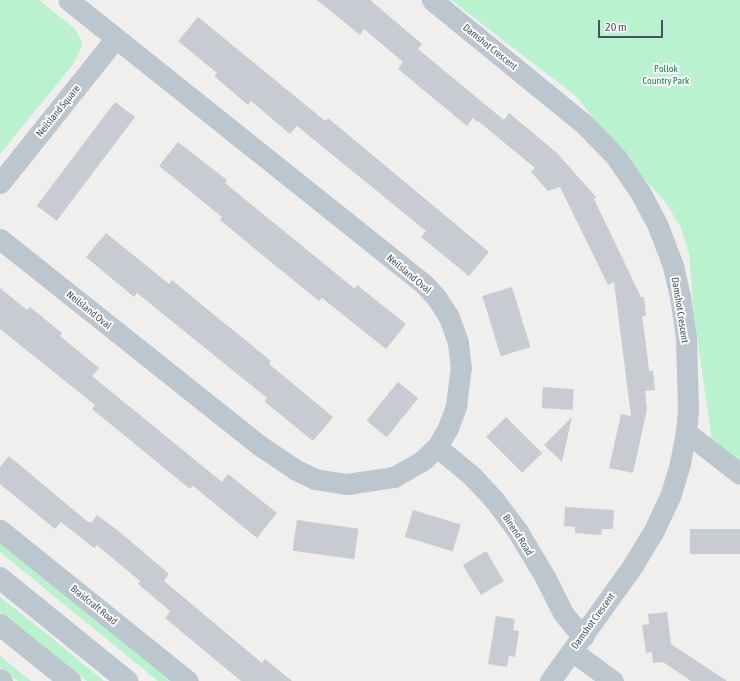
<!DOCTYPE html>
<html>
<head>
<meta charset="utf-8">
<style>
  body { margin:0 }
  #map { position:relative; width:740px; height:681px; overflow:hidden; background:#f1eeee; font-family:"Asap Condensed",sans-serif }
  div>[style] { position:absolute }
  .green>* { inset:0; background:#baf1cf }
  .building>* { inset:0; background:#c8cbd1; transform-origin:0 0 }
  .minor>* { height:21px; margin:-10.5px; padding:0 10.5px; transform-origin:10.5px; border-radius:10.5px; background:#bcc6ce }
  .tertiary>* { height:22px; margin:-11px; padding:0 11px; transform-origin:11px; border-radius:11px; background:#bcc6ce }
  span { translate:-50% -50%; white-space:nowrap; text-align:center; line-height:1.15; -webkit-text-stroke:4px #fff; paint-order:stroke }
  .street-label { font-size:10px; color:#46525d }
  .park-label { font-size:10px; color:#12824a }
  .scale { position:absolute; left:598px; top:20px; width:65px; height:18px; box-sizing:border-box; border:2px solid #46525d; border-top:0; padding-left:5px; font-size:12px; line-height:14px; white-space:nowrap; color:#46525d; -webkit-text-stroke:3px #fff; paint-order:stroke }
</style>
</head>
<body>
<div id="map">
  <div class="green">
    <i style="clip-path:polygon(0 0,39px 0,75px 29px,82px 42px,81px 49px,74px 63px,0 154px)"></i>
    <i style="clip-path:polygon(451px 0,740px 0,740px 464px,712px 442px,694px 314px,689px 253px,680px 226px,664px 200px,620px 153px,577px 97px)"></i>
    <i style="clip-path:polygon(0 540px,174px 681px,158px 681px,0 552px)"></i>
    <i style="clip-path:polygon(0 597px,42px 630px,104px 681px,87px 681px,0 612px)"></i>
    <i style="clip-path:polygon(0 656px,31px 681px,18px 681px,0 667px)"></i>
  </div>
  <div class="building">
    <i style="clip-path:polygon(317px 0,370px 0,422px 44px,418px 49px,504px 120px,509px 113px,557px 153px,596px 197px,594px 199px,641px 297px,644px 297px,646px 316px,642px 316px,646px 344px,649px 371px,653px 371px,655px 390px,645px 391px,647px 409px,633px 473px,609px 468px,621px 414px,631px 416px,614px 282px,608px 285px,560px 187px,548px 191px,531px 172px,535px 168px,478px 121px,477px 122px,473px 118px,467px 126px,398px 69px,403px 62px,364px 29px,360px 35px)"></i>
    <i style="clip-path:polygon(198px 17px,325px 121px,328px 118px,489px 252px,469px 276px,421px 237px,426px 231px,297px 126px,290px 134px,251px 101px,248px 105px,214px 76px,217px 73px,178px 41px)"></i>
    <i style="left:115px;top:102px;width:25px;height:130px;rotate:37deg"></i>
    <i style="clip-path:polygon(178px 142px,227px 180px,225px 183px,355px 289px,357px 285px,406px 324px,386px 349px,322px 298px,319px 301px,277px 267px,220px 220px,222px 217px,159px 166px)"></i>
    <i style="clip-path:polygon(106px 233px,169px 284px,172px 280px,213px 314px,271px 361px,269px 364px,333px 417px,313px 441px,265px 402px,267px 398px,210px 352px,137px 293px,134px 297px,86px 257px)"></i>
    <i style="left:512px;top:287px;width:63px;height:31px;rotate:73deg"></i>
    <i style="clip-path:polygon(0 288px,27px 310px,30px 307px,62px 333px,60px 336px,99px 368px,92px 376px,222px 482px,228px 474px,277px 513px,257px 538px,193px 486px,190px 489px,92px 409px,95px 405px,0 329px)"></i>
    <i style="left:398px;top:382px;width:26px;height:50px;rotate:39deg"></i>
    <i style="left:543px;top:387px;width:31px;height:21px;rotate:4deg"></i>
    <i style="left:506px;top:417px;width:51px;height:28px;rotate:45deg"></i>
    <i style="clip-path:polygon(572px 417px,562px 462px,544px 445px)"></i>
    <i style="clip-path:polygon(9px 456px,88px 522px,92px 522px,97px 515px,121px 533px,169px 574px,164px 581px,262px 663px,265px 659px,292px 681px,241px 681px,165px 618px,170px 611px,138px 584px,140px 581px,97px 545px,94px 548px,61px 522px,55px 529px,0 484px,0 467px)"></i>
    <i style="clip-path:polygon(565px 507px,614px 510px,613px 529px,602px 529px,601px 535px,575px 533px,575px 527px,564px 526px)"></i>
    <i style="left:413px;top:510px;width:50px;height:28px;rotate:17deg"></i>
    <i style="left:297px;top:520px;width:62px;height:31px;rotate:8deg"></i>
    <i style="left:740px;top:529px;width:25px;height:50px;rotate:90deg"></i>
    <i style="left:486px;top:551px;width:35px;height:27px;rotate:59deg"></i>
    <i style="clip-path:polygon(667px 612px,671px 644px,727px 681px,691px 681px,663px 662px,653px 663px,652px 652px,646px 653px,642px 625px,649px 624px,648px 614px)"></i>
    <i style="clip-path:polygon(496px 616px,515px 619px,513px 630px,519px 631px,515px 657px,509px 656px,507px 667px,488px 664px)"></i>
  </div>
  <div class="minor">
    <i style="left:432px;top:0;width:198px;rotate:39.2deg"></i>
    <i style="left:585px;top:125px;width:45px;rotate:45.9deg"></i>
    <i style="left:616px;top:157px;width:42px;rotate:55.6deg"></i>
    <i style="left:640px;top:192px;width:38px;rotate:62deg"></i>
    <i style="left:658px;top:226px;width:43px;rotate:69.4deg"></i>
    <i style="left:673px;top:266px;width:31px;rotate:77deg"></i>
    <i style="left:680px;top:296px;width:41px;rotate:81.7deg"></i>
    <i style="left:686px;top:337px;width:72px;rotate:88.4deg"></i>
    <i style="left:688px;top:409px;width:23px;rotate:95deg"></i>
    <i style="left:686px;top:432px;width:33px;rotate:101deg"></i>
    <i style="left:680px;top:464px;width:34px;rotate:107deg"></i>
    <i style="left:670px;top:496px;width:40px;rotate:115deg"></i>
    <i style="left:653px;top:532px;width:37px;rotate:121deg"></i>
    <i style="left:634px;top:564px;width:144px;rotate:125.7deg"></i>
    <i style="left:0;top:183px;width:184px;rotate:-51.4deg"></i>
    <i style="left:0;top:239px;width:331px;rotate:38.5deg"></i>
    <i style="left:259px;top:445px;width:45px;rotate:34deg"></i>
    <i style="left:296px;top:470px;width:21px;rotate:25deg"></i>
    <i style="left:315px;top:479px;width:32px;rotate:9deg"></i>
    <i style="left:347px;top:484px;width:48px;rotate:-8.5deg"></i>
    <i style="left:394px;top:477px;width:34px;rotate:-30deg"></i>
    <i style="left:423px;top:460px;width:19px;rotate:-43deg"></i>
    <i style="left:437px;top:447px;width:20px;rotate:-60deg"></i>
    <i style="left:447px;top:430px;width:26px;rotate:-69deg"></i>
    <i style="left:456px;top:406px;width:38px;rotate:-83deg"></i>
    <i style="left:461px;top:368px;width:26px;rotate:-97deg"></i>
    <i style="left:458px;top:342px;width:27px;rotate:-110deg"></i>
    <i style="left:449px;top:317px;width:24px;rotate:-123deg"></i>
    <i style="left:436px;top:297px;width:18px;rotate:-133deg"></i>
    <i style="left:424px;top:284px;width:455px;rotate:-141.4deg"></i>
    <i style="left:686px;top:432px;width:68px;rotate:37.9deg"></i>
    <i style="left:437px;top:447px;width:45px;rotate:39.6deg"></i>
    <i style="left:472px;top:476px;width:34px;rotate:47deg"></i>
    <i style="left:495px;top:501px;width:39px;rotate:53deg"></i>
    <i style="left:518px;top:532px;width:52px;rotate:59deg"></i>
    <i style="left:545px;top:577px;width:40px;rotate:63.4deg"></i>
    <i style="left:563px;top:613px;width:19px;rotate:51deg"></i>
    <i style="left:575px;top:628px;width:12px;rotate:42deg"></i>
    <i style="left:0;top:530px;width:241px;rotate:38.8deg"></i>
    <i style="left:572px;top:651px;width:51px;rotate:36.2deg"></i>
    <i style="left:0;top:679px;width:3px;rotate:45deg"></i>
  </div>
  <div class="tertiary">
    <i style="left:0;top:578px;width:164px;rotate:39deg"></i>
    <i style="left:0;top:625px;width:90px;rotate:38.7deg"></i>
  </div>
  <div class="street-label">
    <span style="left:490px;top:47px;rotate:39deg">Damshot Crescent</span>
    <span style="left:58px;top:111px;rotate:-51deg">Neilsland Square</span>
    <span style="left:409px;top:274px;rotate:40deg">Neilsland Oval</span>
    <span style="left:89px;top:310px;rotate:39deg">Neilsland Oval</span>
    <span style="left:680px;top:310px;rotate:81deg">Damshot Crescent</span>
    <span style="left:518px;top:535px;rotate:57deg">Binend Road</span>
    <span style="left:94px;top:605px;rotate:39deg">Braidcraft Road</span>
    <span style="left:593px;top:621px;rotate:-54deg">Damshot Crescent</span>
  </div>
  <div class="park-label">
    <span style="left:666px;top:74px">Pollok<br>Country Park</span>
  </div>
  <div class="scale">20 m</div>
</div>
</body>
</html>
